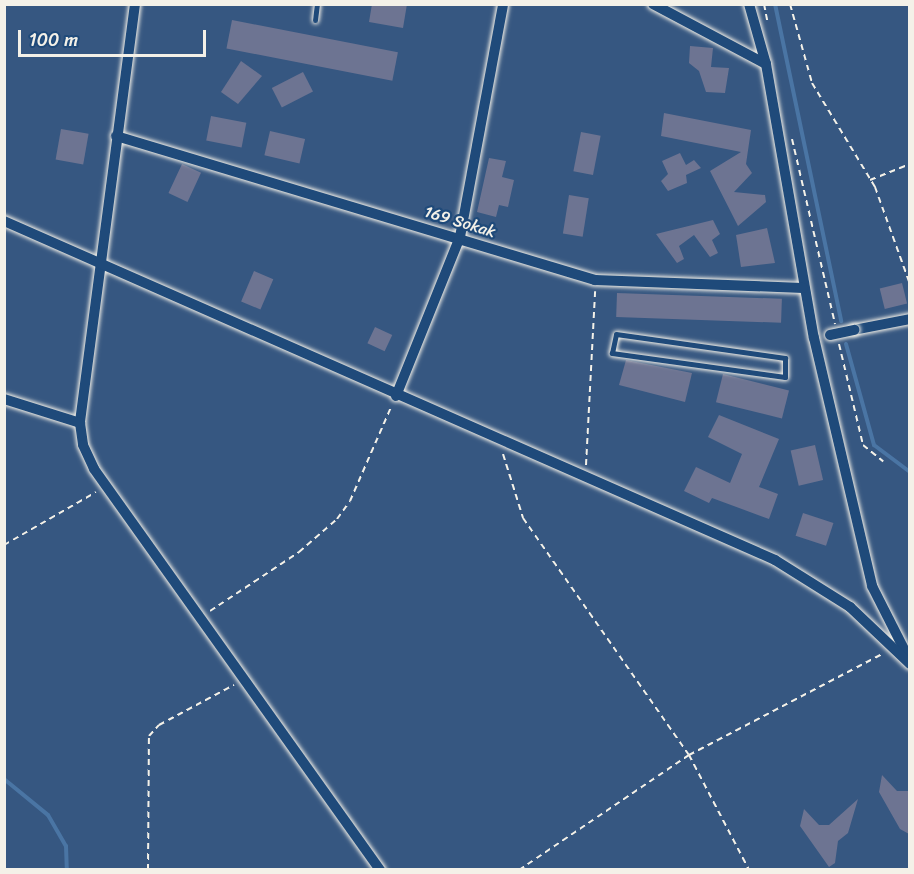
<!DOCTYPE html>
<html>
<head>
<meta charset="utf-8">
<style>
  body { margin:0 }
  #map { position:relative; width:914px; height:874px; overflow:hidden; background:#365781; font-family:Sriracha,sans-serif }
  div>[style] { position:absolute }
  .stream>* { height:4px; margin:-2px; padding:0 2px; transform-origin:2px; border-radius:2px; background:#4a75a4 }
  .building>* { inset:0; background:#6d7492; transform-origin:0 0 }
  .path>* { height:2px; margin-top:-1px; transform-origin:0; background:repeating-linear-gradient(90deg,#f4f1e8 0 6px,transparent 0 10.5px) }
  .roads { filter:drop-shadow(0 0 2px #f4f1e8) drop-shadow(0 0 2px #f4f1e8) }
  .lane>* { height:5px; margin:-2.5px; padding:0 2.5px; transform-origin:2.5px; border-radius:2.5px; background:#1f4a7a }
  .street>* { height:10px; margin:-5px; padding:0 5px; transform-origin:5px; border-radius:5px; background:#1f4a7a }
  .bridges { filter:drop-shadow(0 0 2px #f4f1e8) drop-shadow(0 0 2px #f4f1e8) }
  .street-bridge>* { height:10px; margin:-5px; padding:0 5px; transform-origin:5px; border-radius:5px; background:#1f4a7a }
  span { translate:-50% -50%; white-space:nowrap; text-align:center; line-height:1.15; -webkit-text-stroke:4.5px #1f4a7a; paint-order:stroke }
  .street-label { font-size:16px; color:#f4f1e8 }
  .frame { position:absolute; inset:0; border:6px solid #f4f1e8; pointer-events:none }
  .scale { position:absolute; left:18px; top:30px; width:188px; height:27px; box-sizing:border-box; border:3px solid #f4f1e8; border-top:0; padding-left:8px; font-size:18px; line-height:21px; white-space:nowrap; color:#f4f1e8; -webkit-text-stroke:4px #1f4a7a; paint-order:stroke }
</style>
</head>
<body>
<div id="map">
  <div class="stream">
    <i style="left:775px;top:4px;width:324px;rotate:78.2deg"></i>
    <i style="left:846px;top:344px;width:105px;rotate:74.5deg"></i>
    <i style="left:874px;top:445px;width:45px;rotate:36.9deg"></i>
    <i style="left:4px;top:779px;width:57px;rotate:39.3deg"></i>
    <i style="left:48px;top:815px;width:36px;rotate:60deg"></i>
    <i style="left:66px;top:846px;width:24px;rotate:88deg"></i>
  </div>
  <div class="building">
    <i style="clip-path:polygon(372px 4px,407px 4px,403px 28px,369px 22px)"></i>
    <i style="left:232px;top:20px;width:169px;height:29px;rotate:11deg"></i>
    <i style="clip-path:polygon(690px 46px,713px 48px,711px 67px,729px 68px,725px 93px,706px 92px,699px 71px,689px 63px)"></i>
    <i style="clip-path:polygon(241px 61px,262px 76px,238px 104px,221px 92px)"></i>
    <i style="left:303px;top:72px;width:22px;height:35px;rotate:63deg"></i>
    <i style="clip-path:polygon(664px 113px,751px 130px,746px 164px,752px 173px,734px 192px,765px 195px,766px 202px,738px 226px,710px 171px,741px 152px,661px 136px)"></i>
    <i style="left:211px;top:116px;width:36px;height:25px;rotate:11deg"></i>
    <i style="left:61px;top:129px;width:28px;height:31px;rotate:10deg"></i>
    <i style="left:270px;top:131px;width:36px;height:25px;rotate:13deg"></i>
    <i style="left:581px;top:132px;width:20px;height:40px;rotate:11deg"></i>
    <i style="clip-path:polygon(680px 153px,686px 165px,694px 160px,701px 168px,686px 175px,687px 183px,668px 191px,661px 181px,668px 174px,662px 161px)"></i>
    <i style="clip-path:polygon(489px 158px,506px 161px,502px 177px,514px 180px,508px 207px,499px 205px,496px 217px,477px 212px)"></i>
    <i style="left:182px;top:164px;width:21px;height:32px;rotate:25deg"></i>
    <i style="left:569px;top:195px;width:20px;height:39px;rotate:9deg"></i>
    <i style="clip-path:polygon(713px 220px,720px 234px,712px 240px,718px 253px,710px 257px,694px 235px,679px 246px,684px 259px,677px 263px,656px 234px)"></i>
    <i style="clip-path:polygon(767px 228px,775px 263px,741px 267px,736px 235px)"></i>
    <i style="left:254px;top:271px;width:21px;height:33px;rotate:23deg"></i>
    <i style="left:902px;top:283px;width:21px;height:23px;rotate:76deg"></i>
    <i style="left:617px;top:293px;width:165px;height:24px;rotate:2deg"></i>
    <i style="left:375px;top:327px;width:19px;height:18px;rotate:25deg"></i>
    <i style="clip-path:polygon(626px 360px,692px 373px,685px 402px,619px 385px)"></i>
    <i style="left:723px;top:374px;width:68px;height:29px;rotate:14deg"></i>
    <i style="clip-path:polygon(719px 415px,779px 439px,759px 487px,778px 494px,769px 519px,712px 498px,709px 503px,684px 491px,696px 467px,730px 483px,742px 454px,708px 437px)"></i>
    <i style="left:815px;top:445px;width:36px;height:25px;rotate:77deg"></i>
    <i style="left:803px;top:513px;width:32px;height:24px;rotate:18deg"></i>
    <i style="clip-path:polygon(882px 775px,897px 791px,909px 791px,909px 834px,900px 829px,879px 792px)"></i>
    <i style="clip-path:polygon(858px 799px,848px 833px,838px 841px,835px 863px,829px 867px,800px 826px,804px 809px,819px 825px,829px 825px)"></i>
  </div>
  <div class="path">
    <i style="left:764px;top:4px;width:21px;rotate:79deg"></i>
    <i style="left:790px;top:4px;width:82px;rotate:74.4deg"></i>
    <i style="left:812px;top:83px;width:122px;rotate:58.8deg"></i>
    <i style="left:875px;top:187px;width:103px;rotate:70.2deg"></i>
    <i style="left:792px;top:139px;width:190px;rotate:76.9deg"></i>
    <i style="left:870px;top:180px;width:43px;rotate:-21.8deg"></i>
    <i style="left:839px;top:344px;width:104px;rotate:76.6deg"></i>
    <i style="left:863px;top:445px;width:26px;rotate:39deg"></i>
    <i style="left:503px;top:454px;width:67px;rotate:72.6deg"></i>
    <i style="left:523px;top:518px;width:289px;rotate:55deg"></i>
    <i style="left:689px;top:755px;width:130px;rotate:62.4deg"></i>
    <i style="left:586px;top:465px;width:174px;rotate:-87deg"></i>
    <i style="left:4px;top:545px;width:106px;rotate:-29.9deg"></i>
    <i style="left:210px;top:611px;width:107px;rotate:-33.5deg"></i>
    <i style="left:299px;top:552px;width:50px;rotate:-41deg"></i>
    <i style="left:337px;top:519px;width:22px;rotate:-54deg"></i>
    <i style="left:350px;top:501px;width:103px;rotate:-66.4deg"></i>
    <i style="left:148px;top:870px;width:134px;rotate:-89.6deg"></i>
    <i style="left:149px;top:736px;width:15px;rotate:-48deg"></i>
    <i style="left:159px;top:725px;width:85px;rotate:-28.1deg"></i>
    <i style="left:519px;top:870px;width:205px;rotate:-34.1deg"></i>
    <i style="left:689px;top:755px;width:218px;rotate:-27.6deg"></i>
  </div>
  <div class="roads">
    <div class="lane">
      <i style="left:315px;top:20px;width:16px;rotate:-83deg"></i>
      <i style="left:616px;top:334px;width:171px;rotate:8.1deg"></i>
      <i style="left:785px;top:358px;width:19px;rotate:90deg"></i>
      <i style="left:785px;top:377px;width:175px;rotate:-172.1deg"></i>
      <i style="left:612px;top:353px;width:19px;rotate:-78deg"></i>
    </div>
    <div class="street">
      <i style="left:135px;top:4px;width:423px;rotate:97.5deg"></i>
      <i style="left:80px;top:423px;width:22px;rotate:82deg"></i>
      <i style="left:83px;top:445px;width:26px;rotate:65deg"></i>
      <i style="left:94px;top:469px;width:493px;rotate:54.5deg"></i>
      <i style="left:653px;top:4px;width:128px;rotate:28deg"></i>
      <i style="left:749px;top:4px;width:62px;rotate:74.2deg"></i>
      <i style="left:766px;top:64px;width:278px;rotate:80.1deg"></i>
      <i style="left:814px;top:338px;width:255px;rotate:76.8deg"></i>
      <i style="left:872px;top:586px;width:80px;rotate:63.1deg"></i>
      <i style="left:116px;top:136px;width:500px;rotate:16.73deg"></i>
      <i style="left:595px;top:280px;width:208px;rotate:2.2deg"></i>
      <i style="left:4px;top:221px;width:842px;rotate:23.73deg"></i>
      <i style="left:775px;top:560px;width:89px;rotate:32.1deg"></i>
      <i style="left:850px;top:607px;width:83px;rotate:43.5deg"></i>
      <i style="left:854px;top:330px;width:57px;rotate:-11.1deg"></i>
      <i style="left:396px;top:396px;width:171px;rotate:-68.1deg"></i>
      <i style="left:460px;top:237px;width:237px;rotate:-79.5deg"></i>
      <i style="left:4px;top:399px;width:80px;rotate:17.5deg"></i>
    </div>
  </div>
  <div class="bridges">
    <div class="street-bridge">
      <i style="left:830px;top:335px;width:25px;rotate:-12deg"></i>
    </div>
  </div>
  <div class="street-label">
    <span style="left:460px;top:222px;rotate:17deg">169 Sokak</span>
  </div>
  <div class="frame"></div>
  <div class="scale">100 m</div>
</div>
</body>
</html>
